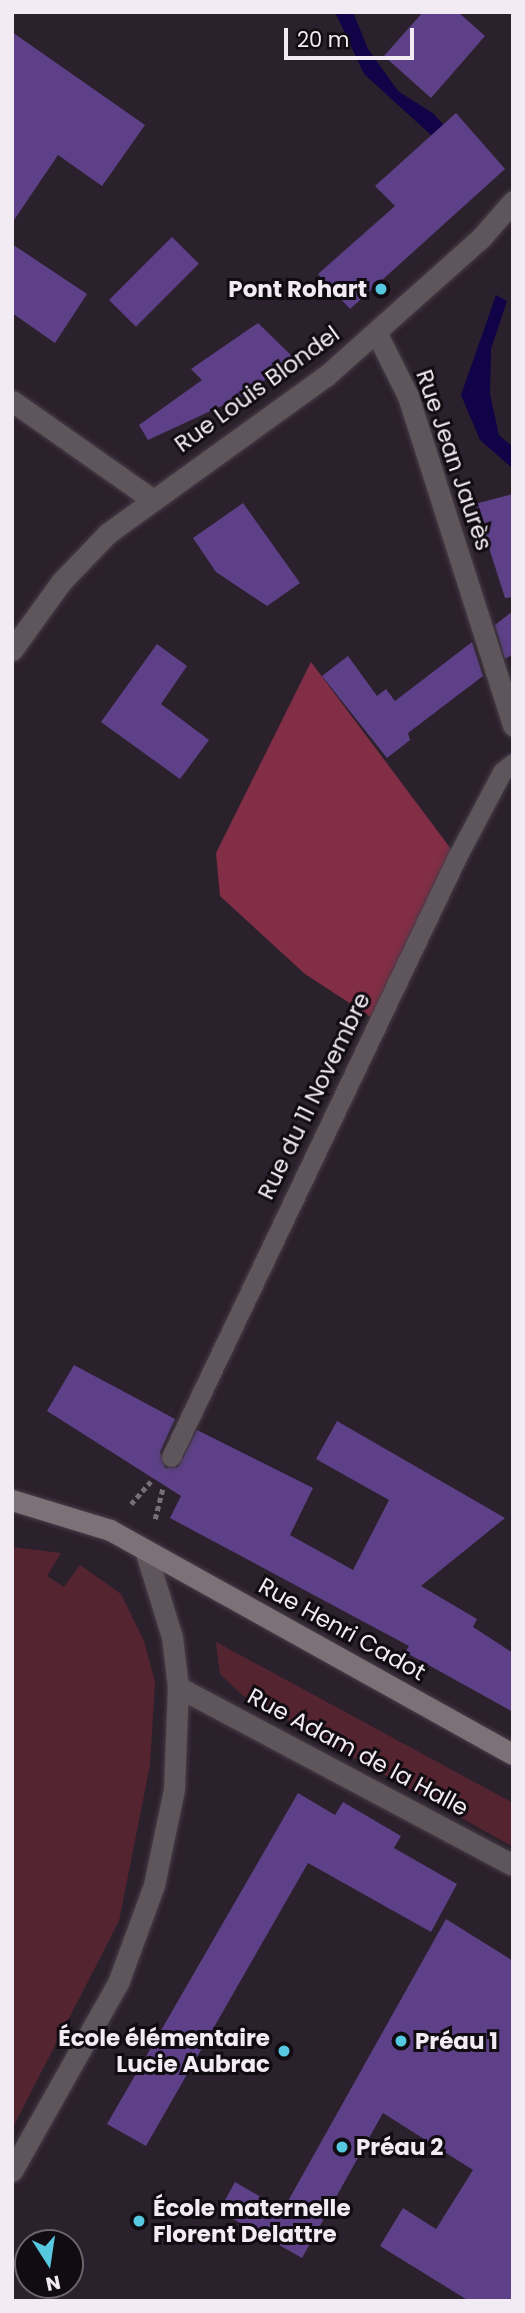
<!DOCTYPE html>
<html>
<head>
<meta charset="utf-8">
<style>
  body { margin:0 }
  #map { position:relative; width:525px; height:2313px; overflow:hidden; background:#2b212c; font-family:Poppins,sans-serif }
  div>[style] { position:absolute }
  .green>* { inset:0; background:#552431 }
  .forest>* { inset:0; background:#812e46 }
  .water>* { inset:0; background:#110348 }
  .building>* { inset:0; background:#5d4087; transform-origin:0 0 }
  .path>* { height:4.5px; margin-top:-2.25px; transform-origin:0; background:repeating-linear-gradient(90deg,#776e78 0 5px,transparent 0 8.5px) }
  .roads { filter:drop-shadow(0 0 2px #473d48) drop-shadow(0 0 2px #473d48) }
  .service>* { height:19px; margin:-9.5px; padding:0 9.5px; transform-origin:9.5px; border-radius:9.5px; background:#5e565a }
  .minor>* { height:21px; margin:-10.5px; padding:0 10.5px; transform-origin:10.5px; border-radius:10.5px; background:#5e565a }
  .tertiary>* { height:21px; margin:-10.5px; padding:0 10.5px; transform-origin:10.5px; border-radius:10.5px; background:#5e565a }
  .secondary>* { height:21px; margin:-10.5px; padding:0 10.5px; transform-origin:10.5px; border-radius:10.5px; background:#7d7178 }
  .dots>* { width:19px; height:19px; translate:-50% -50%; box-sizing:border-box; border:4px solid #110c11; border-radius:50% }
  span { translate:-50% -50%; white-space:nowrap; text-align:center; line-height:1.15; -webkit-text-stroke:6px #110c11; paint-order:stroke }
  .poi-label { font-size:23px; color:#f2ebf3; font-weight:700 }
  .right { translate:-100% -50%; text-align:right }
  .left { translate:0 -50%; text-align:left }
  .street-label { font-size:23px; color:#f2ebf3 }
  .frame { position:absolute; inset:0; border:14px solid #f2ebf3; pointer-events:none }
  .north { position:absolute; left:14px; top:2229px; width:70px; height:70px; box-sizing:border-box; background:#110c11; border:2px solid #6b656b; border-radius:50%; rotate:168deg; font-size:19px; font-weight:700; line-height:28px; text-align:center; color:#f2ebf3 }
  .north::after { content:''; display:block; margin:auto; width:24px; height:32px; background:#56c9e1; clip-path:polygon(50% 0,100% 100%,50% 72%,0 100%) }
  .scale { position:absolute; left:284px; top:28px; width:130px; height:32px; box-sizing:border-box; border:4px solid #f2ebf3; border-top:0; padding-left:9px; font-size:21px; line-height:24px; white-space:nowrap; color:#f2ebf3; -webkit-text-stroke:5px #110c11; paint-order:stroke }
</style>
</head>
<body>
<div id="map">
  <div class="green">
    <i style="clip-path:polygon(12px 1547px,61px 1553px,47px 1576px,64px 1587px,80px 1565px,121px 1594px,144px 1641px,155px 1682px,150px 1765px,119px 1921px,12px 2129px)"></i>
    <i style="clip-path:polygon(216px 1642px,513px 1803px,513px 1847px,242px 1695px,220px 1674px)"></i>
  </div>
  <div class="forest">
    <i style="clip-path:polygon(311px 662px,457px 857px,377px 1021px,305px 974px,220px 896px,216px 853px)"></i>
  </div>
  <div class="water">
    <i style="clip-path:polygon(335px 12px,353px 12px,368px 49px,398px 91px,434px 114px,454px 137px,453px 155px,364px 74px)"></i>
    <i style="clip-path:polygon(496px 295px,507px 301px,491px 349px,490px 394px,499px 435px,513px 447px,513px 469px,480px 440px,461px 395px)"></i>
  </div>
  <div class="building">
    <i style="clip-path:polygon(423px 12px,458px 12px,485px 36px,431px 98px,384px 56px)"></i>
    <i style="clip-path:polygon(12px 32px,145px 125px,102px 186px,58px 155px,12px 223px)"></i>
    <i style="clip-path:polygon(456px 113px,505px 169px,350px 309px,318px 274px,395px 206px,375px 186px)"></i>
    <i style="left:172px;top:237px;width:38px;height:89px;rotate:45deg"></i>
    <i style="clip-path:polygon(12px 244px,87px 294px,55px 343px,12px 313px)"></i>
    <i style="clip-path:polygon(258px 323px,295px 359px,241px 397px,148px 440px,139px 425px,202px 380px,191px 369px)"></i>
    <i style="clip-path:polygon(513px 494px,513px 597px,505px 598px,475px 504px)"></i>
    <i style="clip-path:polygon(243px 503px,300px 583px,267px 606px,216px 572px,193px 538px)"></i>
    <i style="clip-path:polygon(513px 611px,513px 654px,505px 659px,495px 625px)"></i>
    <i style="clip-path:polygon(472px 642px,483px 676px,408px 733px,410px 740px,387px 758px,322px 676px,348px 656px,377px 696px,386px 689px,395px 701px)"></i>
    <i style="clip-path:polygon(157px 644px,187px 666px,161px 704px,209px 740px,180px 779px,101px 722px)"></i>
    <i style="clip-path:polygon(74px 1365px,175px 1419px,160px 1452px,165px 1468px,178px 1467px,197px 1430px,313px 1488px,290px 1535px,353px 1570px,389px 1500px,316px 1459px,337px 1421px,505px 1518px,421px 1586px,477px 1619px,473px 1627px,513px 1653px,513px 1712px,405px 1652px,409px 1646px,170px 1518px,181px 1496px,47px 1411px)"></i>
    <i style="clip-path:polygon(298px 1793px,335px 1815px,343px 1802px,401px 1836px,394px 1848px,457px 1884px,431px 1932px,308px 1863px,146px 2146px,107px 2124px)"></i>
    <i style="clip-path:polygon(446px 1919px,513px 1961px,513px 2301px,469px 2301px,380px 2246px,403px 2208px,436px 2229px,473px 2170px,383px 2113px,302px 2258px,219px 2211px,235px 2182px,283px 2210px)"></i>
  </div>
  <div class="path">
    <i style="left:131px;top:1504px;width:30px;rotate:-49deg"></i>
    <i style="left:155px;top:1519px;width:33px;rotate:-76deg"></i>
  </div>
  <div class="roads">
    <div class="service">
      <i style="left:171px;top:1457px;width:665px;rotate:-64.51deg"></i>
      <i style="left:457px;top:857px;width:96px;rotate:-62.1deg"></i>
      <i style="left:502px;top:772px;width:14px;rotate:-39deg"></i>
    </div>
    <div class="minor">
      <i style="left:377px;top:334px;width:69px;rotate:63.4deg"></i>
      <i style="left:408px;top:396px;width:346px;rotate:72.3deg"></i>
      <i style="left:12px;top:401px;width:169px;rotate:35.1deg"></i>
      <i style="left:178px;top:1687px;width:379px;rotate:28deg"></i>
      <i style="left:12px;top:2171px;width:216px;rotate:-60.6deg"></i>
      <i style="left:118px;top:1983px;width:104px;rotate:-69.8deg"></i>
      <i style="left:154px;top:1885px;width:98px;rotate:-78.2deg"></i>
      <i style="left:174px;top:1789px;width:102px;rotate:-87.8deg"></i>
      <i style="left:178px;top:1687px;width:50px;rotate:-96.8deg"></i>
      <i style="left:172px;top:1637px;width:91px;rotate:-107.2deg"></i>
    </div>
    <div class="tertiary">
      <i style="left:12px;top:650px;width:84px;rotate:-54.2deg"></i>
      <i style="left:61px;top:582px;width:68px;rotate:-46.2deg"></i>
      <i style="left:108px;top:533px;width:269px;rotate:-35.8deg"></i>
      <i style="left:326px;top:376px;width:206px;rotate:-41.7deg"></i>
      <i style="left:480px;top:239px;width:50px;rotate:-49deg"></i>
    </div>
    <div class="secondary">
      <i style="left:12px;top:1500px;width:102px;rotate:17deg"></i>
      <i style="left:110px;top:1530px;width:461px;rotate:29.1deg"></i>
    </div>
  </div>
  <div class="dots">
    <i style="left:381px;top:289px;background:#56c9e1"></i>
    <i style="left:401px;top:2041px;background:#56c9e1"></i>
    <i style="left:284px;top:2051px;background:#56c9e1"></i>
    <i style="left:342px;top:2147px;background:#56c9e1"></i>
    <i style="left:139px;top:2221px;background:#56c9e1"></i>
  </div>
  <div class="poi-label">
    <span class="right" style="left:367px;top:289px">Pont Rohart</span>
    <span class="right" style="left:270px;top:2051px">École élémentaire<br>Lucie Aubrac</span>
    <span class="left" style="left:415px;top:2041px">Préau 1</span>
    <span class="left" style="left:356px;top:2147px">Préau 2</span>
    <span class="left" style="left:153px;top:2221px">École maternelle<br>Florent Delattre</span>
  </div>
  <div class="street-label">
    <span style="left:257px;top:389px;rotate:-36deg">Rue Louis Blondel</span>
    <span style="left:454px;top:460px;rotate:71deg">Rue Jean Jaurès</span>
    <span style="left:314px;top:1096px;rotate:-64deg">Rue du 11 Novembre</span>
    <span style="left:342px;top:1629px;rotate:29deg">Rue Henri Cadot</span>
    <span style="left:358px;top:1752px;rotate:28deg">Rue Adam de la Halle</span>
  </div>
  <div class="frame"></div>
  <div class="north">N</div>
  <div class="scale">20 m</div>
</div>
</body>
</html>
